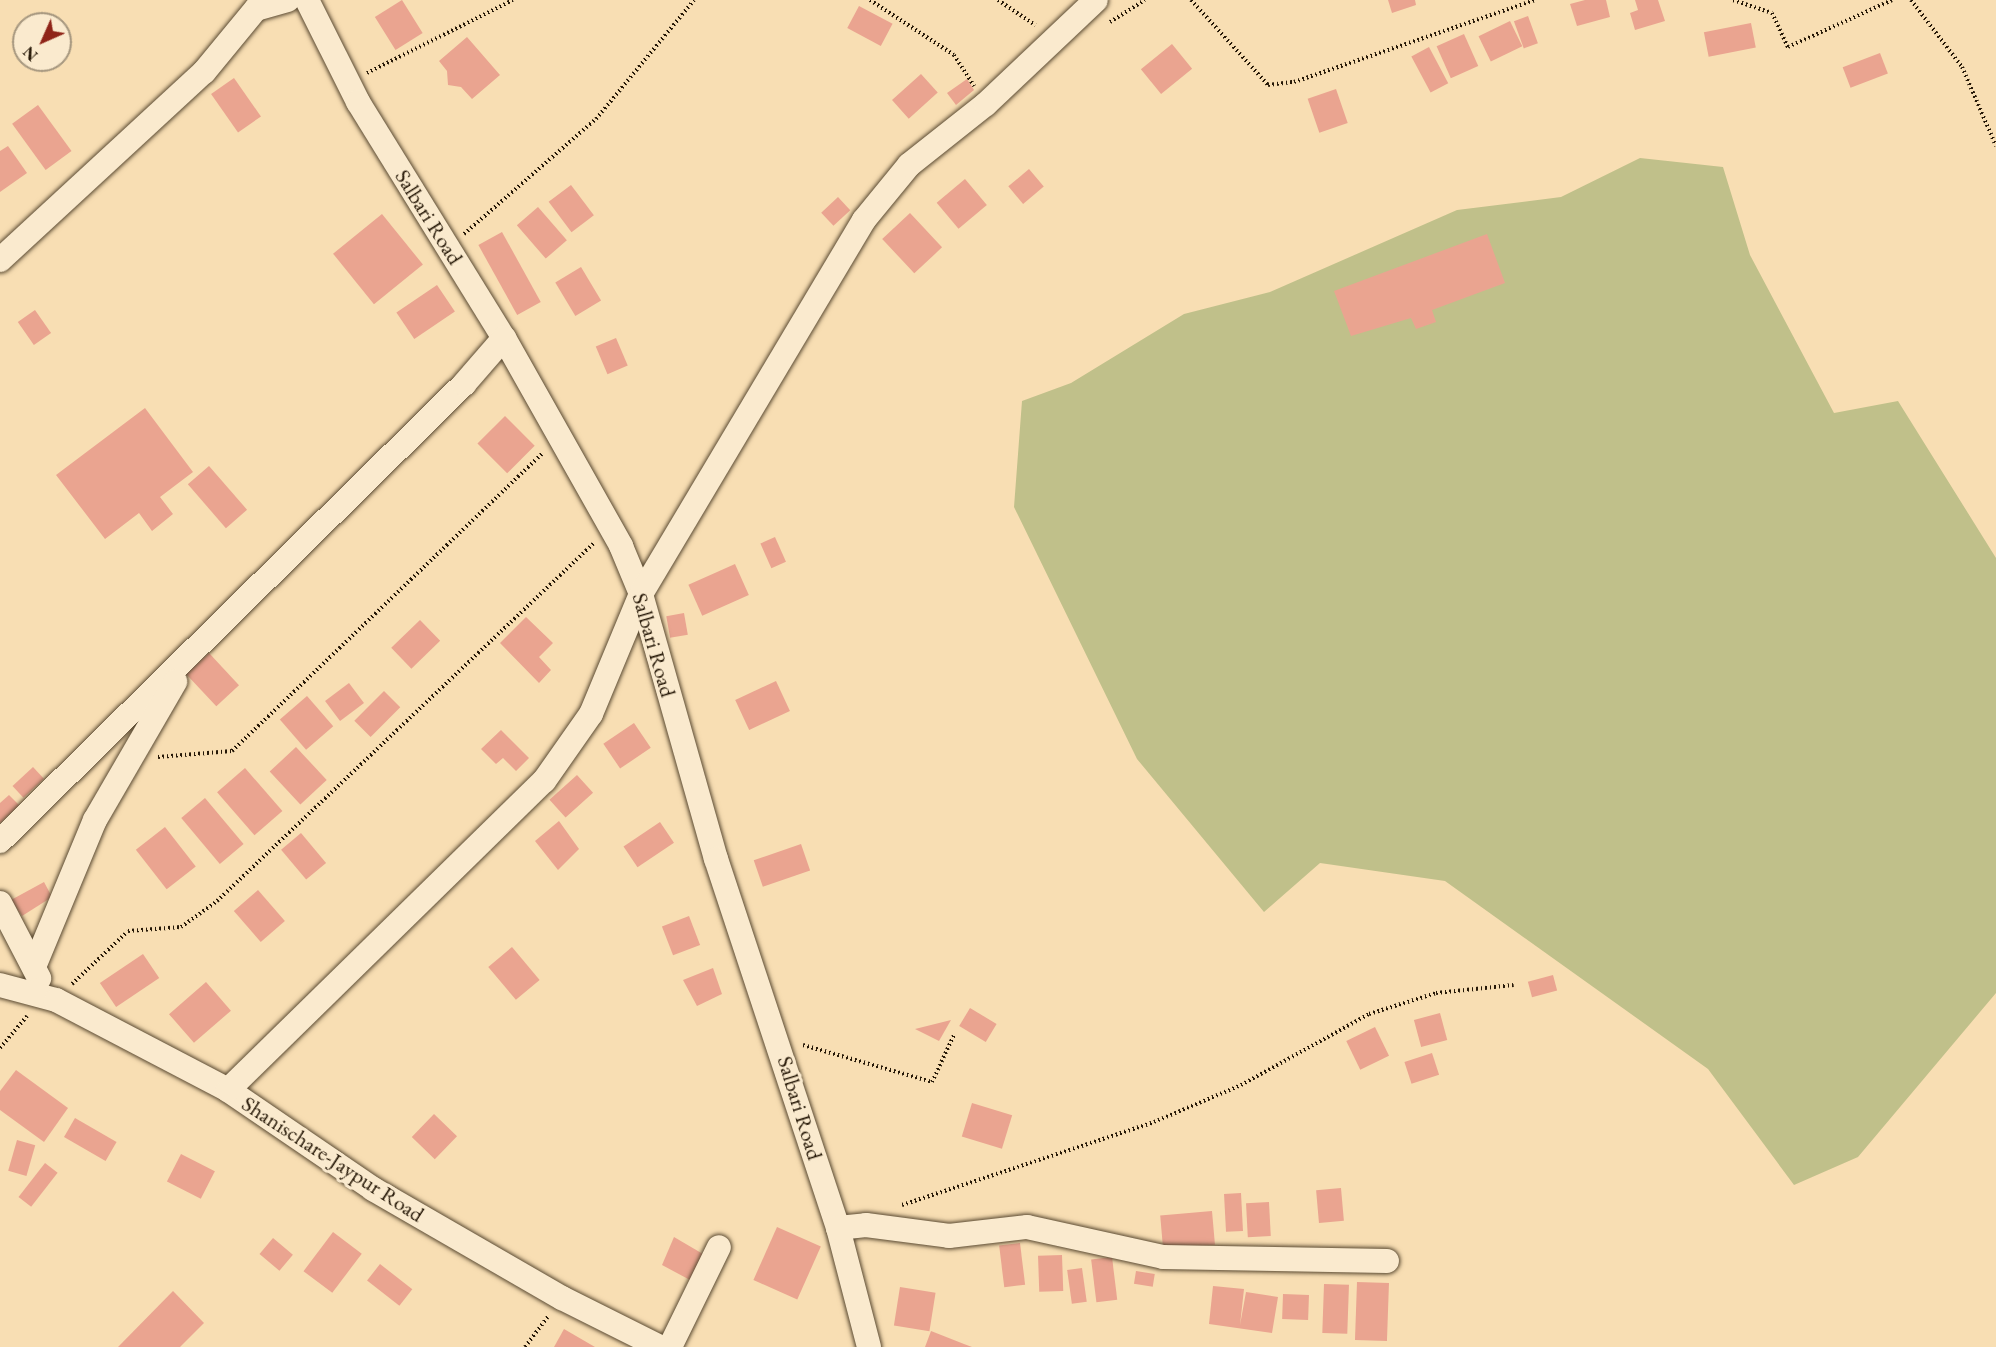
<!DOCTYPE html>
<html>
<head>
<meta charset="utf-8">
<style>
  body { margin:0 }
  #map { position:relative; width:1996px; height:1347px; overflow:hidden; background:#f8deb3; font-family:"EB Garamond",serif }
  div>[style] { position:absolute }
  .green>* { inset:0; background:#c0c08a }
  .building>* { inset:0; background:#eaa490; transform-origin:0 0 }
  .path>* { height:4px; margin-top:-2px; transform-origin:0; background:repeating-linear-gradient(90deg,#261807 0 1.5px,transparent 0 4.5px) }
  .roads { filter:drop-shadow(0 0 2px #5a4a32) drop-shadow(0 0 2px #5a4a32) }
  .minor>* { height:24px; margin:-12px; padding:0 12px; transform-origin:12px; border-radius:12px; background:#faeace }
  span { translate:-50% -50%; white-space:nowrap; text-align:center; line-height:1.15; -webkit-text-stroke:6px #faeace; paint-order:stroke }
  .street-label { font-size:22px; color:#261807 }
  .north { position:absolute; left:12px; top:12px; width:60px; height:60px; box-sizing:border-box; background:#faeace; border:2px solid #a5967e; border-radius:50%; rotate:225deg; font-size:16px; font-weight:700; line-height:24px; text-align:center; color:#261807 }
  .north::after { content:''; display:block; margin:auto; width:21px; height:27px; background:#8f2418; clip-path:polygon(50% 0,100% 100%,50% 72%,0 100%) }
</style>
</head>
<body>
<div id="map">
  <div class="green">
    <i style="clip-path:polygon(1640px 158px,1723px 167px,1750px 255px,1834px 413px,1898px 401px,1996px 558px,1996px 993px,1858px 1157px,1794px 1185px,1708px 1069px,1445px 881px,1320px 863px,1264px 912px,1137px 759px,1014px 507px,1022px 401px,1071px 383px,1184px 314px,1270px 292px,1457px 210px,1561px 197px)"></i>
  </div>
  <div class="building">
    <i style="left:402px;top:0;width:39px;height:32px;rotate:58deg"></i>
    <i style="clip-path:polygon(1388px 0,1415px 0,1416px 5px,1392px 13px)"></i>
    <i style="clip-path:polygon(1585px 0,1606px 0,1610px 17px,1577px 26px,1570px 4px)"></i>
    <i style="clip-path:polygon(1635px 0,1658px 0,1665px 21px,1635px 30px,1630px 13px,1638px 10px)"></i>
    <i style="left:859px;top:6px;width:38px;height:25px;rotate:28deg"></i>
    <i style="left:1528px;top:16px;width:29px;height:15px;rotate:70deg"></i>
    <i style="left:1510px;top:21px;width:28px;height:35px;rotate:64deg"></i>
    <i style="left:1751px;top:23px;width:25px;height:48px;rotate:79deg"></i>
    <i style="left:1464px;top:34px;width:35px;height:30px;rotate:66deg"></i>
    <i style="clip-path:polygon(467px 37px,500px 75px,472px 99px,461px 87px,448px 85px,447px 71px,439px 61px)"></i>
    <i style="left:1172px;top:44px;width:32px;height:40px;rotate:51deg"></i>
    <i style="left:1429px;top:47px;width:41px;height:20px;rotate:62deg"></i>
    <i style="left:1880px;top:53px;width:22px;height:40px;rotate:69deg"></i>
    <i style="left:921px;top:74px;width:25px;height:39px;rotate:48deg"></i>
    <i style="left:234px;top:78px;width:47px;height:28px;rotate:55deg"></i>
    <i style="clip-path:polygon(967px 79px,974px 90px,956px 105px,947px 93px)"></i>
    <i style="left:1336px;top:89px;width:36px;height:30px;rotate:71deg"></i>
    <i style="left:38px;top:105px;width:57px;height:32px;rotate:54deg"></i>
    <i style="clip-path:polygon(8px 146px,27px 173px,0 192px,0 151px)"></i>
    <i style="left:1029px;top:169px;width:23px;height:27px;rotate:50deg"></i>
    <i style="left:965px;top:179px;width:34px;height:37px;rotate:50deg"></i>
    <i style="left:571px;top:185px;width:38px;height:28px;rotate:53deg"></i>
    <i style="left:838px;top:197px;width:18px;height:23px;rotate:47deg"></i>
    <i style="left:538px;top:207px;width:44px;height:28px;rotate:49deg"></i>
    <i style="left:910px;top:213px;width:47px;height:38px;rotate:47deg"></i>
    <i style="left:382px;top:214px;width:65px;height:63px;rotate:51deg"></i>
    <i style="left:502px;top:232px;width:80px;height:27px;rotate:61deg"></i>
    <i style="clip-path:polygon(1487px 234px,1505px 283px,1432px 310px,1436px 322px,1416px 329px,1411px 318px,1351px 336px,1334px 291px)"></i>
    <i style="left:581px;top:267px;width:39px;height:30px;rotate:59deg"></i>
    <i style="left:437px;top:285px;width:32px;height:49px;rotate:56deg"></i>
    <i style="left:35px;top:310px;width:28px;height:21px;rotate:55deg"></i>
    <i style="left:616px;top:338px;width:30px;height:22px;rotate:67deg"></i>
    <i style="clip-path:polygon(145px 408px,193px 472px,160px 497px,173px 514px,152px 531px,139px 513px,105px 539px,56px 475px)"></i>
    <i style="left:505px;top:416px;width:42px;height:39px;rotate:45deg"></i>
    <i style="left:209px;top:466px;width:58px;height:28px;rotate:49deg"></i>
    <i style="left:775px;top:537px;width:27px;height:16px;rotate:66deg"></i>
    <i style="left:735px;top:564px;width:34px;height:51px;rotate:66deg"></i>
    <i style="left:684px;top:613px;width:22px;height:18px;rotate:80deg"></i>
    <i style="clip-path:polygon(526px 617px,553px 643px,539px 657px,551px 670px,539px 683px,500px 643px)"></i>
    <i style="left:420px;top:620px;width:29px;height:40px;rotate:46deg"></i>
    <i style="left:209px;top:653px;width:44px;height:31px;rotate:47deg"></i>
    <i style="left:776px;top:681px;width:33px;height:45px;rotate:65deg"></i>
    <i style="left:349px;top:683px;width:25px;height:30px;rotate:53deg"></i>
    <i style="left:384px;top:691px;width:23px;height:42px;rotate:45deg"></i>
    <i style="left:307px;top:696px;width:40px;height:36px;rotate:49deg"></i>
    <i style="left:634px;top:723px;width:30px;height:37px;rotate:56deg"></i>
    <i style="clip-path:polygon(501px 730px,529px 758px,516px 771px,503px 758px,496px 764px,481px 749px)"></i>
    <i style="left:296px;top:747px;width:45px;height:36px;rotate:47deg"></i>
    <i style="left:33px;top:767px;width:16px;height:28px;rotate:47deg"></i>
    <i style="left:245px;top:768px;width:57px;height:37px;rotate:49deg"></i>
    <i style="left:577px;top:775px;width:24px;height:37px;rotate:48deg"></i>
    <i style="clip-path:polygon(9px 795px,19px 805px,0 823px,0 803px)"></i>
    <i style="left:205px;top:798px;width:60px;height:31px;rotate:50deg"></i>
    <i style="clip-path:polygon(559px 821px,579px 849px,558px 870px,535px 841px)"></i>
    <i style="left:660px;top:822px;width:25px;height:44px;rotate:56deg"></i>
    <i style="left:165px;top:827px;width:50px;height:37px;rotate:52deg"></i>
    <i style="left:301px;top:833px;width:39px;height:26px;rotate:50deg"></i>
    <i style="left:801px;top:844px;width:28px;height:50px;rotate:71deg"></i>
    <i style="clip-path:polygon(44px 882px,52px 897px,22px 916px,11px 900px)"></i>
    <i style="left:258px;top:890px;width:41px;height:32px;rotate:49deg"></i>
    <i style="left:689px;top:916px;width:31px;height:29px;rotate:69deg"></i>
    <i style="left:512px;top:947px;width:43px;height:31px;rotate:50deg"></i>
    <i style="left:143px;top:954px;width:29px;height:52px;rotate:56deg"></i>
    <i style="clip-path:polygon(713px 968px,722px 994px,697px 1006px,683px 980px)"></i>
    <i style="left:1553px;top:975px;width:16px;height:26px;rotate:75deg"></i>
    <i style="left:206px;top:982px;width:38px;height:49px;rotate:49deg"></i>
    <i style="left:970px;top:1008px;width:31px;height:21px;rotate:31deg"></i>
    <i style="left:1440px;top:1013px;width:28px;height:27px;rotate:75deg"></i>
    <i style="clip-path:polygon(951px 1020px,939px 1041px,915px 1029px)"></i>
    <i style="left:1375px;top:1027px;width:32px;height:32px;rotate:64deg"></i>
    <i style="left:1432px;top:1053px;width:23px;height:29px;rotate:72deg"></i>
    <i style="clip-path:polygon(16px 1070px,68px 1108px,44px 1142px,0 1110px,0 1091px)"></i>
    <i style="left:972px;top:1103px;width:42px;height:35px;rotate:17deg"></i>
    <i style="left:434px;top:1114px;width:32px;height:32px;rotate:44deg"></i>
    <i style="left:75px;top:1118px;width:48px;height:22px;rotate:30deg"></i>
    <i style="left:17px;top:1140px;width:19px;height:32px;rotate:16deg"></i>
    <i style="left:181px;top:1154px;width:38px;height:31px;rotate:27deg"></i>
    <i style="left:45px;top:1163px;width:16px;height:43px;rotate:38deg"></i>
    <i style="left:1341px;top:1188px;width:33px;height:25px;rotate:85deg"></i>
    <i style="left:1241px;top:1193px;width:38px;height:17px;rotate:87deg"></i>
    <i style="left:1269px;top:1202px;width:34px;height:23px;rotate:87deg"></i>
    <i style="left:1212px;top:1211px;width:34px;height:52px;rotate:85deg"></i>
    <i style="left:777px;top:1227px;width:48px;height:58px;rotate:24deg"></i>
    <i style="left:333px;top:1232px;width:36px;height:49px;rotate:37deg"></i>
    <i style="clip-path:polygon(674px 1237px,703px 1254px,690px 1280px,662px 1265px)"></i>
    <i style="left:273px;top:1238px;width:26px;height:21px;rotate:40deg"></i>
    <i style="left:1020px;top:1243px;width:42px;height:21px;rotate:83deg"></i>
    <i style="left:1062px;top:1255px;width:36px;height:24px;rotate:88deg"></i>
    <i style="left:1112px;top:1257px;width:43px;height:21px;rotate:83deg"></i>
    <i style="left:380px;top:1264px;width:41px;height:21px;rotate:38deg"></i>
    <i style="left:1082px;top:1268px;width:34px;height:15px;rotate:82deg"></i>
    <i style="left:1136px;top:1271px;width:19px;height:13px;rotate:9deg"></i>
    <i style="left:1357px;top:1282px;width:32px;height:58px;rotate:2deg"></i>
    <i style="left:1324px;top:1284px;width:25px;height:49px;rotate:2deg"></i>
    <i style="clip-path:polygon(1213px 1286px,1244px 1289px,1240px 1325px,1246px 1292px,1278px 1297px,1272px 1333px,1209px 1324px)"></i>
    <i style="left:900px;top:1287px;width:36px;height:39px;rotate:9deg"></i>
    <i style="clip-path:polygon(173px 1291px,204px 1323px,180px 1347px,118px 1347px)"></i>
    <i style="left:1283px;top:1294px;width:26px;height:25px;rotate:2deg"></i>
    <i style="clip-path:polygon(564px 1329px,595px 1347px,554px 1347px)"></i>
    <i style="clip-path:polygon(931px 1331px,964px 1344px,972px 1347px,925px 1347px)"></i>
  </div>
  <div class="path">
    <i style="left:870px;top:0;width:100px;rotate:33.2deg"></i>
    <i style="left:954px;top:55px;width:37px;rotate:57deg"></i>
    <i style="left:998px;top:0;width:45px;rotate:34deg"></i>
    <i style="left:1191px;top:0;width:115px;rotate:47.8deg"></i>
    <i style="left:1268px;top:85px;width:26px;rotate:-7deg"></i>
    <i style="left:1294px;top:82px;width:255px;rotate:-18.8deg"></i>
    <i style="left:1733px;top:0;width:41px;rotate:18.4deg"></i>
    <i style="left:1772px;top:13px;width:38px;rotate:65deg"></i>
    <i style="left:1788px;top:47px;width:114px;rotate:-24.3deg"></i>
    <i style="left:1911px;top:0;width:84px;rotate:52.7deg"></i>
    <i style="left:1962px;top:67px;width:86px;rotate:66.7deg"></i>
    <i style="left:1110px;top:22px;width:41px;rotate:-32.2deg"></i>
    <i style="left:367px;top:73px;width:163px;rotate:-26.6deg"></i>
    <i style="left:464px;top:234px;width:175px;rotate:-41.1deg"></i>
    <i style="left:596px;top:119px;width:154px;rotate:-50.5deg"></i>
    <i style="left:158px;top:757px;width:74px;rotate:-4.6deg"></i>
    <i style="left:232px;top:751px;width:431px;rotate:-43.8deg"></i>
    <i style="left:72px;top:984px;width:77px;rotate:-43.4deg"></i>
    <i style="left:128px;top:931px;width:53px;rotate:-4.3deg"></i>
    <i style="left:181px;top:927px;width:44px;rotate:-35.8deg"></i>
    <i style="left:217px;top:901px;width:520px;rotate:-43.52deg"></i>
    <i style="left:803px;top:1045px;width:134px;rotate:16deg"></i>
    <i style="left:932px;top:1082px;width:52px;rotate:-64.9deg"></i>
    <i style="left:0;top:1048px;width:42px;rotate:-49.8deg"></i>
    <i style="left:902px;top:1205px;width:265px;rotate:-18.2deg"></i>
    <i style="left:1154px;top:1122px;width:95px;rotate:-23deg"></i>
    <i style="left:1241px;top:1085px;width:146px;rotate:-29deg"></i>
    <i style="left:1369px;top:1014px;width:70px;rotate:-17.4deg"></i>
    <i style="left:1436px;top:993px;width:78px;rotate:-5.9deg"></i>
    <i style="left:525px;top:1347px;width:39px;rotate:-53deg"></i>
  </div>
  <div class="roads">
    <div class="minor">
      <i style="left:307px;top:0;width:114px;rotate:63.4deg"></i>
      <i style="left:358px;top:102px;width:278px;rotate:58.3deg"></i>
      <i style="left:504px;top:338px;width:239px;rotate:60.6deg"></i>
      <i style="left:621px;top:546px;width:52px;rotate:67.4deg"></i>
      <i style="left:641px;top:594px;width:275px;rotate:74.2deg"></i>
      <i style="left:716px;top:859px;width:389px;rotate:71.7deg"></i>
      <i style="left:838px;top:1228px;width:123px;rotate:75.4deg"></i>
      <i style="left:0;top:260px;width:277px;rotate:-42.7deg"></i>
      <i style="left:204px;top:72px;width:82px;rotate:-50.5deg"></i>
      <i style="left:256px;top:9px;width:33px;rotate:-16deg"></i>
      <i style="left:0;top:841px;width:651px;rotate:-44.56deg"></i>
      <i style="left:464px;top:384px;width:61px;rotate:-49deg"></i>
      <i style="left:0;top:903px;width:85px;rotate:62.5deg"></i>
      <i style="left:34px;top:967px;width:159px;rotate:-67.5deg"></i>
      <i style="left:95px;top:820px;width:160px;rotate:-59.9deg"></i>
      <i style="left:0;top:985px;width:58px;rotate:15deg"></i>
      <i style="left:56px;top:1000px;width:194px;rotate:27.6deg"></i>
      <i style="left:228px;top:1090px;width:176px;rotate:34.3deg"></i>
      <i style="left:373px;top:1189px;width:218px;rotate:30deg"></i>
      <i style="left:562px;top:1298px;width:110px;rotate:26.6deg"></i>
      <i style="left:228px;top:1090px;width:442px;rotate:-44.4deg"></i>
      <i style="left:544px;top:781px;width:82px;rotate:-55deg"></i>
      <i style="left:591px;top:714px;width:130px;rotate:-67.4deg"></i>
      <i style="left:641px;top:594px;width:435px;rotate:-59.2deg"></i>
      <i style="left:864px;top:220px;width:71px;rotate:-50.7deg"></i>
      <i style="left:909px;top:165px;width:98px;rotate:-38.4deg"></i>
      <i style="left:986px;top:104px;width:151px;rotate:-43.4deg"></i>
      <i style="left:838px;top:1228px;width:28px;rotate:-6deg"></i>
      <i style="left:866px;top:1225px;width:84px;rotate:7.5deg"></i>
      <i style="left:949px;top:1236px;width:79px;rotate:-6.6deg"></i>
      <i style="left:1027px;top:1227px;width:139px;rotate:12.4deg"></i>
      <i style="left:1163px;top:1257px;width:224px;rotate:1deg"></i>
      <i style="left:670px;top:1347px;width:111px;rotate:-63.9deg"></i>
    </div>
  </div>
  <div class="street-label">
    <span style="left:429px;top:217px;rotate:58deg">Salbari Road</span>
    <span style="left:654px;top:645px;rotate:74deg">Salbari Road</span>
    <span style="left:800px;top:1108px;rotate:73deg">Salbari Road</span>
    <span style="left:333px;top:1159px;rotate:33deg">Shanischare-Jaypur Road</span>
  </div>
  <div class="north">N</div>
</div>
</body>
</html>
